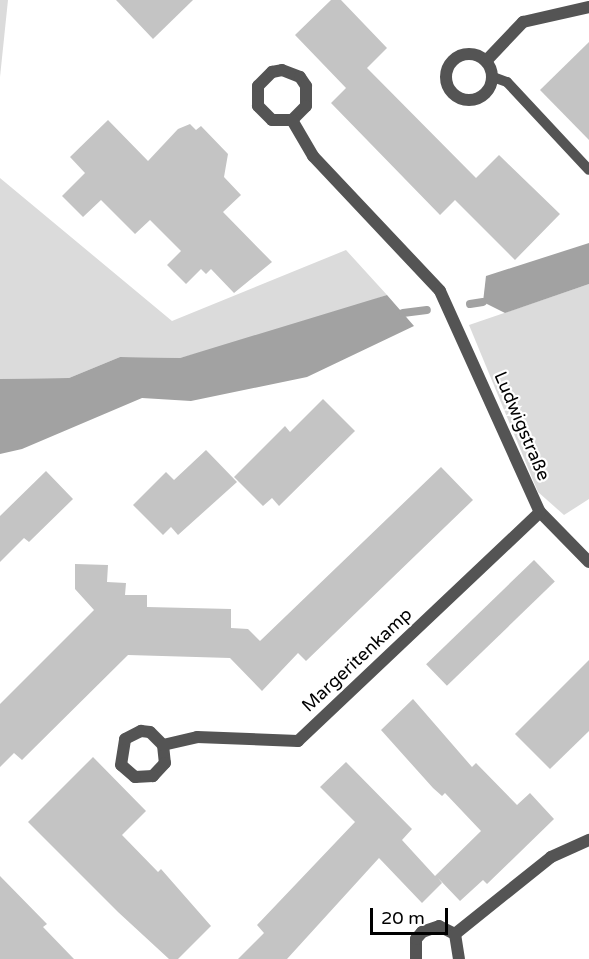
<!DOCTYPE html>
<html>
<head>
<meta charset="utf-8">
<style>
  body { margin:0 }
  #map { position:relative; width:589px; height:959px; overflow:hidden; background:#fff; font-family:"Varela Round",sans-serif }
  div>[style] { position:absolute }
  .green>* { inset:0; background:#dbdbdb }
  .water>* { inset:0; background:#a2a2a2 }
  .stream>* { height:8px; margin:-4px; padding:0 4px; transform-origin:4px; border-radius:4px; background:#a2a2a2 }
  .building>* { inset:0; background:#c4c4c4; transform-origin:0 0 }
  .lane>* { height:10px; margin:-5px; padding:0 5px; transform-origin:5px; border-radius:5px; background:#545454 }
  .street>* { height:12px; margin:-6px; padding:0 6px; transform-origin:6px; border-radius:6px; background:#545454 }
  .street>.ring { margin:-6px; padding:0; box-sizing:content-box; background:none; border:12px solid #545454; border-radius:50% }
  span { translate:-50% -50%; white-space:nowrap; text-align:center; line-height:1.15; -webkit-text-stroke:4.5px #fff; paint-order:stroke }
  .street-label { font-size:18px; color:#000 }
  .scale { position:absolute; left:370px; top:908px; width:78px; height:27px; box-sizing:border-box; border:3px solid #000; border-top:0; padding-left:8px; font-size:18px; line-height:21px; white-space:nowrap; color:#000; -webkit-text-stroke:4px #fff; paint-order:stroke }
</style>
</head>
<body>
<div id="map">
  <div class="green">
    <i style="clip-path:polygon(0 0,8px 0,0 77px)"></i>
    <i style="clip-path:polygon(0 178px,172px 321px,346px 250px,387px 295px,298px 326px,180px 358px,120px 357px,69px 378px,0 379px)"></i>
    <i style="clip-path:polygon(589px 284px,589px 499px,564px 515px,538px 492px,469px 325px)"></i>
  </div>
  <div class="water">
    <i style="clip-path:polygon(589px 243px,589px 284px,505px 313px,483px 302px,486px 276px)"></i>
    <i style="clip-path:polygon(387px 295px,414px 326px,307px 377px,191px 401px,142px 398px,22px 449px,0 454px,0 379px,69px 378px,120px 357px,180px 358px)"></i>
  </div>
  <div class="stream">
    <i style="left:470px;top:304px;width:13px;rotate:-9deg"></i>
    <i style="left:403px;top:313px;width:24px;rotate:-7deg"></i>
  </div>
  <div class="building">
    <i style="clip-path:polygon(116px 0,193px 0,153px 39px)"></i>
    <i style="clip-path:polygon(331px 0,341px 0,387px 48px,367px 68px,476px 178px,499px 155px,560px 214px,515px 260px,455px 200px,440px 215px,331px 103px,346px 88px,295px 35px)"></i>
    <i style="clip-path:polygon(589px 42px,589px 140px,540px 90px)"></i>
    <i style="clip-path:polygon(108px 120px,148px 161px,178px 129px,190px 124px,196px 130px,201px 126px,228px 154px,224px 177px,241px 195px,223px 212px,272px 262px,234px 293px,211px 269px,206px 274px,201px 269px,186px 284px,167px 265px,181px 251px,150px 220px,135px 234px,101px 200px,83px 217px,62px 196px,85px 173px,70px 157px)"></i>
    <i style="clip-path:polygon(323px 399px,355px 431px,279px 506px,272px 498px,263px 506px,234px 477px,285px 426px,290px 432px)"></i>
    <i style="clip-path:polygon(206px 450px,237px 482px,178px 535px,171px 527px,163px 535px,133px 505px,166px 472px,174px 480px)"></i>
    <i style="clip-path:polygon(441px 467px,473px 500px,306px 661px,298px 653px,262px 691px,230px 658px,128px 655px,22px 760px,14px 753px,0 767px,0 704px,94px 610px,75px 589px,75px 564px,108px 565px,107px 582px,126px 583px,125px 595px,147px 595px,147px 607px,231px 609px,231px 628px,248px 629px,260px 641px)"></i>
    <i style="clip-path:polygon(46px 471px,73px 499px,29px 542px,24px 538px,0 562px,0 516px)"></i>
    <i style="left:534px;top:560px;width:30px;height:150px;rotate:46deg"></i>
    <i style="clip-path:polygon(589px 660px,589px 731px,550px 769px,515px 734px)"></i>
    <i style="clip-path:polygon(413px 699px,472px 767px,476px 763px,517px 805px,530px 793px,554px 819px,487px 884px,483px 880px,460px 901px,438px 878px,442px 883px,422px 903px,379px 858px,287px 959px,238px 959px,264px 933px,257px 925px,355px 822px,320px 787px,346px 762px,412px 829px,402px 840px,435px 876px,481px 831px,445px 793px,442px 796px,433px 788px,381px 730px)"></i>
    <i style="clip-path:polygon(93px 757px,146px 811px,122px 835px,158px 872px,161px 869px,211px 926px,178px 959px,169px 959px,118px 912px,28px 822px)"></i>
    <i style="clip-path:polygon(0 876px,47px 924px,43px 927px,74px 959px,0 959px)"></i>
  </div>
  <div class="lane">
    <i style="left:493px;top:77px;width:15px;rotate:20deg"></i>
    <i style="left:507px;top:82px;width:120px;rotate:47deg"></i>
  </div>
  <div class="street">
    <i class="ring" style="left:446px;top:54px;width:34px;height:34px"></i>
    <i style="left:486px;top:61px;width:54px;rotate:-46.5deg"></i>
    <i style="left:523px;top:22px;width:68px;rotate:-12.8deg"></i>
    <i style="left:292px;top:120px;width:20px;rotate:180deg"></i>
    <i style="left:272px;top:120px;width:20px;rotate:-135deg"></i>
    <i style="left:258px;top:106px;width:20px;rotate:-90deg"></i>
    <i style="left:258px;top:86px;width:20px;rotate:-45deg"></i>
    <i style="left:272px;top:72px;width:10px;rotate:-11deg"></i>
    <i style="left:282px;top:70px;width:19px;rotate:21deg"></i>
    <i style="left:300px;top:77px;width:11px;rotate:56deg"></i>
    <i style="left:306px;top:86px;width:20px;rotate:90deg"></i>
    <i style="left:306px;top:106px;width:20px;rotate:135deg"></i>
    <i style="left:292px;top:120px;width:42px;rotate:59.7deg"></i>
    <i style="left:313px;top:156px;width:185px;rotate:46.7deg"></i>
    <i style="left:440px;top:291px;width:243px;rotate:65.7deg"></i>
    <i style="left:540px;top:512px;width:70px;rotate:45.6deg"></i>
    <i style="left:163px;top:745px;width:18px;rotate:84deg"></i>
    <i style="left:165px;top:763px;width:18px;rotate:133deg"></i>
    <i style="left:153px;top:776px;width:18px;rotate:177deg"></i>
    <i style="left:135px;top:777px;width:18px;rotate:-139deg"></i>
    <i style="left:121px;top:765px;width:26px;rotate:-81deg"></i>
    <i style="left:125px;top:739px;width:18px;rotate:-27deg"></i>
    <i style="left:141px;top:731px;width:9px;rotate:6deg"></i>
    <i style="left:150px;top:732px;width:18px;rotate:45deg"></i>
    <i style="left:163px;top:745px;width:35px;rotate:-13deg"></i>
    <i style="left:197px;top:737px;width:101px;rotate:2.3deg"></i>
    <i style="left:298px;top:741px;width:333px;rotate:-43.4deg"></i>
    <i style="left:455px;top:934px;width:123px;rotate:-38.7deg"></i>
    <i style="left:551px;top:857px;width:42px;rotate:-24.1deg"></i>
    <i style="left:416px;top:959px;width:20px;rotate:-90deg"></i>
    <i style="left:416px;top:939px;width:9px;rotate:-49deg"></i>
    <i style="left:422px;top:932px;width:18px;rotate:-19deg"></i>
    <i style="left:439px;top:926px;width:18px;rotate:27deg"></i>
    <i style="left:455px;top:934px;width:25px;rotate:81deg"></i>
  </div>
  <div class="street-label">
    <span style="left:522px;top:426px;rotate:67deg">Ludwigstraße</span>
    <span style="left:357px;top:660px;rotate:-43deg">Margeritenkamp</span>
  </div>
  <div class="scale">20 m</div>
</div>
</body>
</html>
